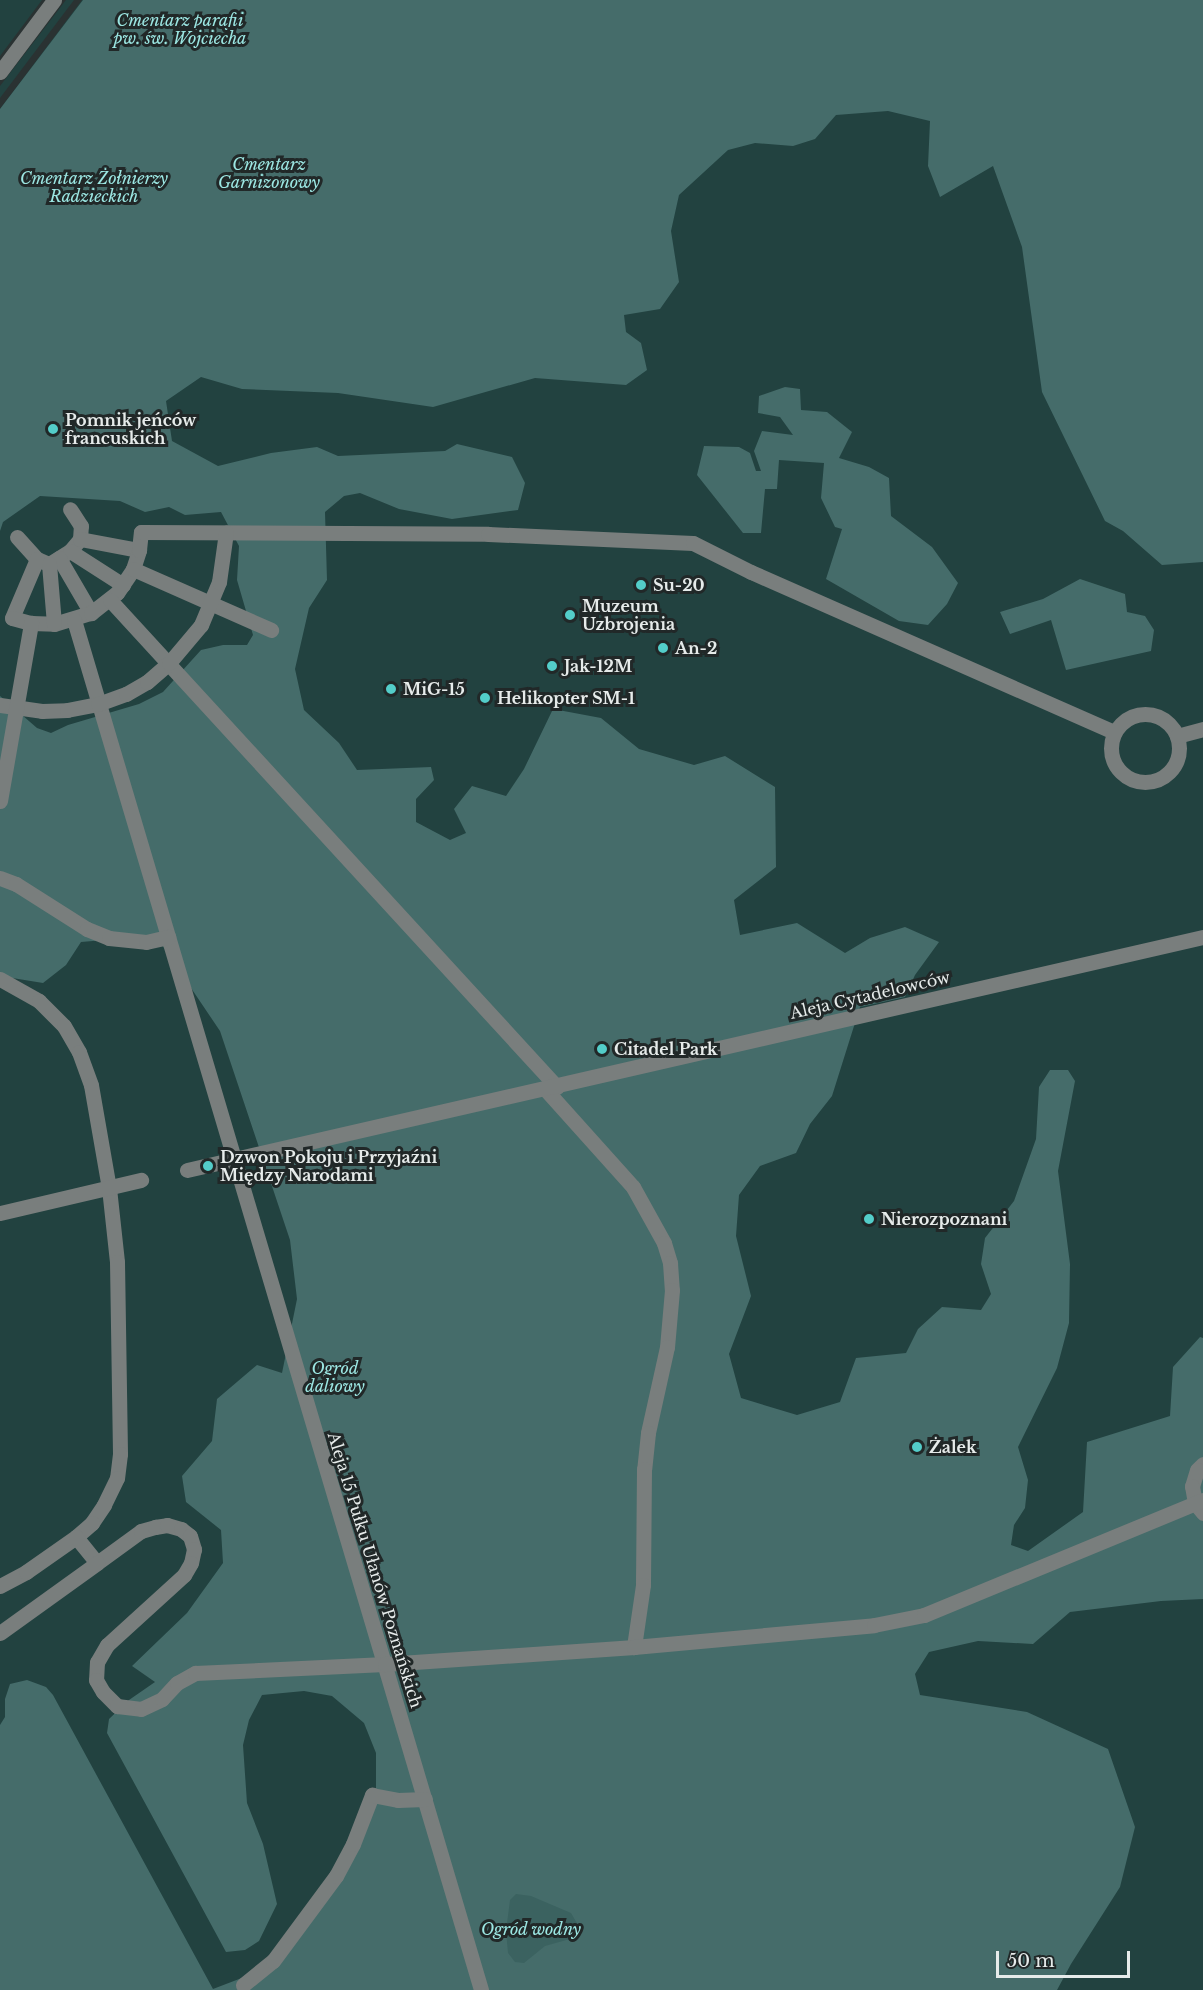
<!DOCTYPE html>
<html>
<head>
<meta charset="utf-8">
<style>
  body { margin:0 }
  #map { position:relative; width:1203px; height:1990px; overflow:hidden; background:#2a3232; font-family:"Libre Baskerville",serif }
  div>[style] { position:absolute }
  .green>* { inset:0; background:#224240 }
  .forest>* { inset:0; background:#456c6a }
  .water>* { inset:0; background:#3b6260 }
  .minor>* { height:15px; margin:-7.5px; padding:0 7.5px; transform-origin:7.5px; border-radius:7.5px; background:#797e7d }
  .minor>.ring { margin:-7.5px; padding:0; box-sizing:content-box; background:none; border:15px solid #797e7d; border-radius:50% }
  .dots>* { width:16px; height:16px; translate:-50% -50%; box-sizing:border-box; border:3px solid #212828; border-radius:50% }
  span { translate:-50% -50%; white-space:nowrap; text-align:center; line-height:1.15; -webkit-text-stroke:6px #212828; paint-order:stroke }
  .park-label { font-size:16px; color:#9ce7e3; font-style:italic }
  .poi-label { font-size:16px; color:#e6ebea; font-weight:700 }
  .left { translate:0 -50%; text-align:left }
  .street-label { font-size:16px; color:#e6ebea }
  .scale { position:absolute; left:996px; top:1951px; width:134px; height:27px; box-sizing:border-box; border:3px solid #e6ebea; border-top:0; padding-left:8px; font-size:18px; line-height:21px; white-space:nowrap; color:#e6ebea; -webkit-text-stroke:4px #212828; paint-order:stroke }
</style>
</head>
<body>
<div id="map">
  <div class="green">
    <i style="clip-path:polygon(0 0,42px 0,0 56px)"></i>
    <i style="clip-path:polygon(66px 0,74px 0,0 98px,0 86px)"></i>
    <i style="clip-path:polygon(82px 0,1203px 0,1203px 1990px,0 1990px,0 109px)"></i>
  </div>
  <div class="forest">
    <i style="clip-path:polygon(83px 0,1203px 0,1203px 562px,1162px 565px,1123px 531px,1105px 521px,1042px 392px,1022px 247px,993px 166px,940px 197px,928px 166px,930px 121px,888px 111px,836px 115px,815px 139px,793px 146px,755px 143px,728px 150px,679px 195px,671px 231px,679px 282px,660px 309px,624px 315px,626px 332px,641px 343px,647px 370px,626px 385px,535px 378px,433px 407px,338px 393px,242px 389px,201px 377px,166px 401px,172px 441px,218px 466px,271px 453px,317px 447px,338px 456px,445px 451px,457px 444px,512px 457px,525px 483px,518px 510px,452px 519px,399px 509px,360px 493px,344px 496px,325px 512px,327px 580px,309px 608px,295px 669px,304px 710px,339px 743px,357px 770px,431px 767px,434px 780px,416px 799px,416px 822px,450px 840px,466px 833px,454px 809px,472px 786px,506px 796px,524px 769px,553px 709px,601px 718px,639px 749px,694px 765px,725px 756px,775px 787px,776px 867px,734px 900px,740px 935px,797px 923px,845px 953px,870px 938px,905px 927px,939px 942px,915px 975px,905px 997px,860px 1007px,832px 1096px,810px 1124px,796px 1153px,760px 1166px,739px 1195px,736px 1236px,751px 1296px,729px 1354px,741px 1398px,797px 1415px,840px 1402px,856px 1358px,906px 1353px,918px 1329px,942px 1307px,981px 1310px,991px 1294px,981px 1264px,985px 1238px,1014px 1201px,1036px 1139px,1039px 1087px,1050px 1070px,1068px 1070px,1075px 1081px,1058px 1171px,1070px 1264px,1069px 1323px,1057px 1368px,1018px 1447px,1028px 1480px,1025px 1508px,1014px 1525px,1011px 1545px,1028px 1551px,1083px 1512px,1087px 1442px,1170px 1416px,1173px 1367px,1200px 1337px,1203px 1338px,1203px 1599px,1161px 1601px,1070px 1612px,1033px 1644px,978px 1641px,929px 1652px,915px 1674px,920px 1695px,1027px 1712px,1108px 1749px,1135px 1827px,1120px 1887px,1071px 1964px,1057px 1990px,0 1990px,0 1725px,5px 1717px,5px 1699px,10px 1684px,27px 1680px,46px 1687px,53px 1695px,213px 1989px,276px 1965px,376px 1799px,376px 1753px,364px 1723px,332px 1696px,304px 1691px,262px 1695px,249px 1720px,243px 1745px,247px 1803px,263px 1844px,277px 1904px,259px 1941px,245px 1950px,226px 1952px,107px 1733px,109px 1719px,129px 1700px,155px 1682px,132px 1666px,187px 1613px,223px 1563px,221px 1530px,186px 1502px,182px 1476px,212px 1441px,217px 1399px,257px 1365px,282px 1373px,297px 1299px,290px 1240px,220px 1031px,162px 945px,140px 937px,81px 942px,66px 965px,43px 983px,0 976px,0 696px,37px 728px,51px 733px,68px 725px,139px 704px,163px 692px,201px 650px,223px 645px,247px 645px,253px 635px,237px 580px,239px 546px,221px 512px,185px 515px,169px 507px,145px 512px,120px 501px,40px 496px,3px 522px,0 531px,0 109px)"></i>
    <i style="clip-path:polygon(785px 387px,800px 389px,801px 410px,827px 412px,852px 432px,839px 458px,869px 467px,889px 478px,891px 516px,932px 547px,958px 583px,947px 604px,928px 625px,899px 621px,826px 579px,842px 529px,835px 527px,821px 498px,824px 463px,779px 460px,777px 489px,765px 489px,761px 533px,743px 533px,697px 475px,704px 446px,739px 447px,750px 453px,756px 471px,761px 471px,754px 451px,762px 431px,793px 435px,780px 417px,758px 413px,759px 396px)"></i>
    <i style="clip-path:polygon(1080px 579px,1125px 594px,1127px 612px,1145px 616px,1154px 630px,1151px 651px,1066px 670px,1051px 620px,1010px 634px,1000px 612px,1043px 599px)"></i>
  </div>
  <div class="water">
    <i style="clip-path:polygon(516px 1894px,531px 1896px,571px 1913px,578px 1925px,576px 1933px,570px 1939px,545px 1946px,524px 1963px,515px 1962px,508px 1953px,506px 1931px,510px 1900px)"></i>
  </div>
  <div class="minor">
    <i style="left:0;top:72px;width:90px;rotate:-53.1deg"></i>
    <i style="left:17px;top:537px;width:30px;rotate:48deg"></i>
    <i style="left:37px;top:559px;width:13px;rotate:23deg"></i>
    <i style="left:49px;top:564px;width:25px;rotate:-32deg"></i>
    <i style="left:70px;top:551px;width:16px;rotate:-50deg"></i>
    <i style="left:80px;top:539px;width:13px;rotate:-86deg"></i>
    <i style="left:81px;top:526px;width:20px;rotate:-123deg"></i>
    <i style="left:80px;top:539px;width:60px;rotate:10.6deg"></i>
    <i style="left:70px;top:551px;width:63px;rotate:32.7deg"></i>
    <i style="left:59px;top:558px;width:64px;rotate:59.8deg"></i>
    <i style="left:37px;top:559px;width:64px;rotate:113deg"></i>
    <i style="left:12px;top:618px;width:20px;rotate:15deg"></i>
    <i style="left:31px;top:623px;width:23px;rotate:2deg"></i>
    <i style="left:54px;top:624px;width:39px;rotate:-17deg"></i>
    <i style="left:91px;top:613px;width:33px;rotate:-38deg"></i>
    <i style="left:117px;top:593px;width:29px;rotate:-56deg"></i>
    <i style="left:133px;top:569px;width:20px;rotate:-72deg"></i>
    <i style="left:139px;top:550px;width:18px;rotate:-84deg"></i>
    <i style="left:141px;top:532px;width:347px;rotate:0.3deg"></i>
    <i style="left:488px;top:534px;width:205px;rotate:2.5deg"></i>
    <i style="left:693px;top:543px;width:65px;rotate:26.6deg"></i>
    <i style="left:751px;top:572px;width:397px;rotate:23.8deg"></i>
    <i style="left:49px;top:564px;width:60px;rotate:85.2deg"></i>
    <i style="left:133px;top:569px;width:151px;rotate:23.8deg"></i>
    <i style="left:110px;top:600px;width:661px;rotate:47.45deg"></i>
    <i style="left:74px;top:620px;width:1429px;rotate:73.45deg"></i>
    <i style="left:0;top:705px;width:42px;rotate:8.1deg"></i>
    <i style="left:42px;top:711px;width:25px;rotate:-2deg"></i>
    <i style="left:67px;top:710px;width:32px;rotate:-11deg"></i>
    <i style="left:98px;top:704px;width:30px;rotate:-20deg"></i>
    <i style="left:126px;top:694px;width:24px;rotate:-30deg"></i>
    <i style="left:147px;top:682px;width:29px;rotate:-41deg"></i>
    <i style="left:169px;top:663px;width:50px;rotate:-49.9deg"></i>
    <i style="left:201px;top:625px;width:47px;rotate:-67.3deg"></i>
    <i style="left:219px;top:582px;width:50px;rotate:-82deg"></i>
    <i class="ring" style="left:1111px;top:714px;width:53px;height:53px"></i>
    <i style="left:1177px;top:736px;width:27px;rotate:-15deg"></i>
    <i style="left:0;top:801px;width:181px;rotate:-80.1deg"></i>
    <i style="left:0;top:878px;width:17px;rotate:21deg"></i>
    <i style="left:16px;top:884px;width:84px;rotate:32.4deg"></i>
    <i style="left:87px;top:929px;width:24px;rotate:22deg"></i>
    <i style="left:109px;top:938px;width:37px;rotate:6deg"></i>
    <i style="left:146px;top:942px;width:23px;rotate:-13deg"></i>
    <i style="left:0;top:979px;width:45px;rotate:29.4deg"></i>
    <i style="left:39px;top:1001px;width:35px;rotate:45deg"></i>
    <i style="left:64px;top:1026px;width:30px;rotate:60deg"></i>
    <i style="left:79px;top:1052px;width:35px;rotate:70deg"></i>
    <i style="left:91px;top:1085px;width:105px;rotate:80.1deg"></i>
    <i style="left:109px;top:1188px;width:74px;rotate:83.8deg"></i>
    <i style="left:117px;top:1262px;width:192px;rotate:89.1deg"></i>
    <i style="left:120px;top:1454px;width:24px;rotate:97deg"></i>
    <i style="left:117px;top:1478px;width:30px;rotate:116deg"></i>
    <i style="left:104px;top:1505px;width:22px;rotate:124deg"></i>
    <i style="left:92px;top:1523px;width:21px;rotate:139deg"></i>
    <i style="left:546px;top:1090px;width:130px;rotate:48.1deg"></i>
    <i style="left:633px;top:1187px;width:64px;rotate:61deg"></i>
    <i style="left:664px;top:1243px;width:21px;rotate:73deg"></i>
    <i style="left:670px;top:1263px;width:27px;rotate:86deg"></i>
    <i style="left:672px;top:1290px;width:57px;rotate:95deg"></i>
    <i style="left:667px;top:1347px;width:88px;rotate:102.5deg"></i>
    <i style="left:648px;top:1433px;width:36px;rotate:96deg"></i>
    <i style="left:644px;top:1469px;width:116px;rotate:90.5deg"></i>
    <i style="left:643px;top:1585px;width:63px;rotate:98.3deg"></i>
    <i style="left:187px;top:1170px;width:1042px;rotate:-12.92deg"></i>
    <i style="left:0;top:1213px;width:145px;rotate:-13.2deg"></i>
    <i style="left:1203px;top:1464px;width:8px;rotate:135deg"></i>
    <i style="left:1197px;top:1470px;width:17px;rotate:107deg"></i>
    <i style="left:1192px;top:1486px;width:17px;rotate:80deg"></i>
    <i style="left:1195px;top:1503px;width:13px;rotate:51deg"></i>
    <i style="left:0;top:1586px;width:30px;rotate:-28deg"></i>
    <i style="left:26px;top:1572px;width:61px;rotate:-35deg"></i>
    <i style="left:76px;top:1537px;width:33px;rotate:51deg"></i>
    <i style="left:97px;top:1563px;width:54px;rotate:-36deg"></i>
    <i style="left:141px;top:1531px;width:15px;rotate:-16deg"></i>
    <i style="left:155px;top:1527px;width:12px;rotate:-9deg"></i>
    <i style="left:167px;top:1525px;width:15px;rotate:16deg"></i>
    <i style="left:181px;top:1529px;width:11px;rotate:38deg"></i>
    <i style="left:190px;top:1536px;width:14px;rotate:73deg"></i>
    <i style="left:194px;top:1549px;width:14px;rotate:102deg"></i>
    <i style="left:191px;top:1563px;width:14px;rotate:120deg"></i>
    <i style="left:184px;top:1575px;width:104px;rotate:137.7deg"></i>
    <i style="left:107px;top:1645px;width:20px;rotate:120deg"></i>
    <i style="left:97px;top:1662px;width:18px;rotate:93deg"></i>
    <i style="left:96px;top:1680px;width:14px;rotate:60deg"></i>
    <i style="left:103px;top:1692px;width:20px;rotate:45deg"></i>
    <i style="left:117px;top:1706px;width:24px;rotate:7deg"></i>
    <i style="left:141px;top:1709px;width:23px;rotate:-25deg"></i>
    <i style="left:162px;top:1699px;width:22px;rotate:-47deg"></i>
    <i style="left:177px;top:1683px;width:21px;rotate:-29deg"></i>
    <i style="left:195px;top:1673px;width:190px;rotate:-2.7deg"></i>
    <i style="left:385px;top:1664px;width:250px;rotate:-3.9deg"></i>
    <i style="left:634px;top:1647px;width:241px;rotate:-5.2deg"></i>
    <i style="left:874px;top:1625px;width:51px;rotate:-11.3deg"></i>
    <i style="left:924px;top:1615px;width:302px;rotate:-22.4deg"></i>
    <i style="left:0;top:1633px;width:120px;rotate:-35.8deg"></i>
    <i style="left:243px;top:1985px;width:38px;rotate:-39deg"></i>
    <i style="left:273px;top:1961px;width:106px;rotate:-53.5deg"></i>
    <i style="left:336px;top:1876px;width:36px;rotate:-62deg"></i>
    <i style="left:353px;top:1844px;width:53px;rotate:-68.8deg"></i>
    <i style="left:372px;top:1795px;width:26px;rotate:11deg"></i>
    <i style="left:398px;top:1800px;width:27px;rotate:-2deg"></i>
  </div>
  <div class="dots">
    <i style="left:53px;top:429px;background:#53cdc9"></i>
    <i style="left:641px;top:585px;background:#53cdc9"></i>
    <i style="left:570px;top:615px;background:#53cdc9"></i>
    <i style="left:663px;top:648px;background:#53cdc9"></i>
    <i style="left:552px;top:666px;background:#53cdc9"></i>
    <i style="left:391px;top:689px;background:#53cdc9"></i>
    <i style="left:485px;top:698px;background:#53cdc9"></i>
    <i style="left:602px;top:1049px;background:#53cdc9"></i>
    <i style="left:208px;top:1166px;background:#53cdc9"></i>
    <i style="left:869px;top:1219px;background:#53cdc9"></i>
    <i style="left:917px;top:1447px;background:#53cdc9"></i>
  </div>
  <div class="park-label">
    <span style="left:180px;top:29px">Cmentarz parafii<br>pw. św. Wojciecha</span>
    <span style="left:269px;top:173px">Cmentarz<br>Garnizonowy</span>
    <span style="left:94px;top:187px">Cmentarz Żołnierzy<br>Radzieckich</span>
    <span style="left:335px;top:1377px">Ogród<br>daliowy</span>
    <span style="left:531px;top:1929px">Ogród wodny</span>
  </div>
  <div class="poi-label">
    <span class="left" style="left:65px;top:429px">Pomnik jeńców<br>francuskich</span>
    <span class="left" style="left:653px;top:585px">Su-20</span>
    <span class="left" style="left:582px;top:615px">Muzeum<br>Uzbrojenia</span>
    <span class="left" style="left:675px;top:648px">An-2</span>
    <span class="left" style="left:564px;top:666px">Jak-12M</span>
    <span class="left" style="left:403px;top:689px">MiG-15</span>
    <span class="left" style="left:497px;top:698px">Helikopter SM-1</span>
    <span class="left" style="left:614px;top:1049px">Citadel Park</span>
    <span class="left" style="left:220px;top:1166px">Dzwon Pokoju i Przyjaźni<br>Między Narodami</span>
    <span class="left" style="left:881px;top:1219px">Nierozpoznani</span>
    <span class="left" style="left:929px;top:1447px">Żalek</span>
  </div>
  <div class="street-label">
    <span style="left:870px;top:995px;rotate:-13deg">Aleja Cytadelowców</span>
    <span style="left:375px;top:1570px;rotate:73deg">Aleja 15 Pułku Ułanów Poznańskich</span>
  </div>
  <div class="scale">50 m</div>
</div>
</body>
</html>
